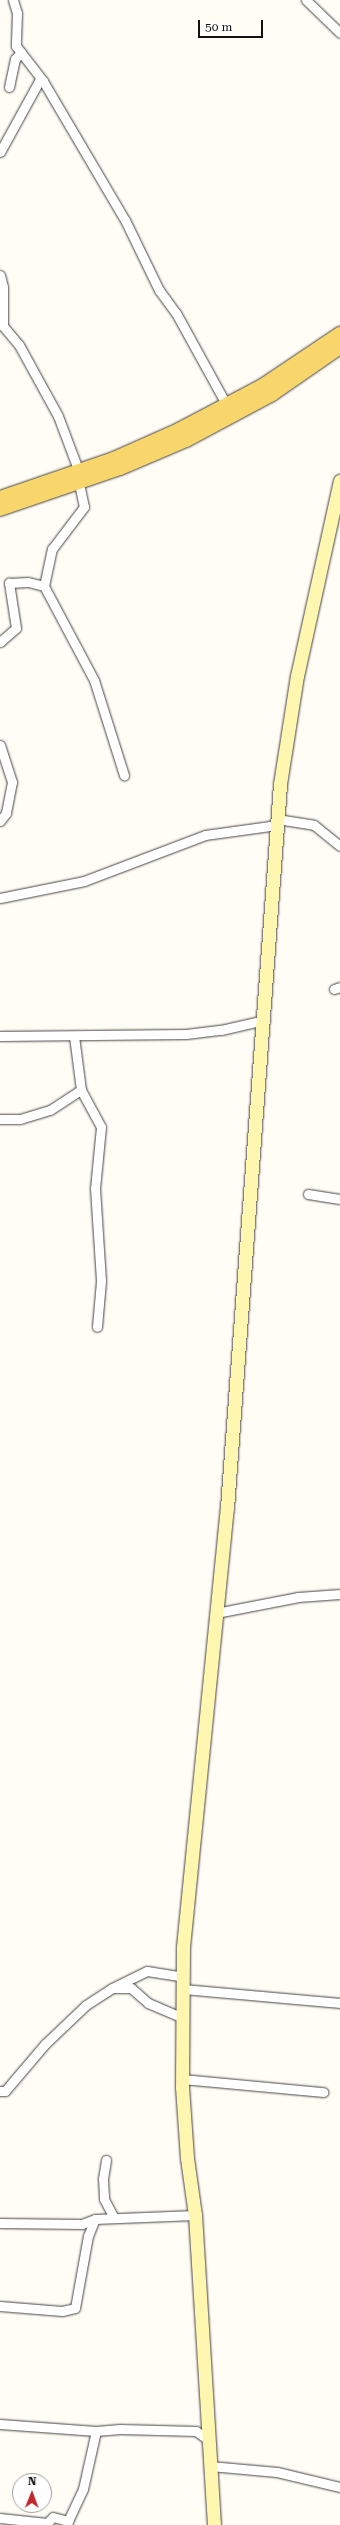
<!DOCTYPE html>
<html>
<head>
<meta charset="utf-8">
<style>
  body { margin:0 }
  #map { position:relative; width:340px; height:2525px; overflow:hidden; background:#fffdf5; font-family:"Roboto Serif",serif }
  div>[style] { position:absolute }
  .roads { filter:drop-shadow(0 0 1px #444) drop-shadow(0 0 1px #444) }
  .street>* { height:9px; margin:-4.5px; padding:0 4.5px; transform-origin:4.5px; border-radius:4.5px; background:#fff }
  .secondary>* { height:13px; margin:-6.5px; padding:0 6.5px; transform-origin:6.5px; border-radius:6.5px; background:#fff6b0 }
  .primary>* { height:14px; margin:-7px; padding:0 7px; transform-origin:7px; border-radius:7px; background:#f9d66b }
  span { translate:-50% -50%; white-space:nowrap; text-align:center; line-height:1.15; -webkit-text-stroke:4px #fff; paint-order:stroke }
  .north { position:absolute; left:12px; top:2473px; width:40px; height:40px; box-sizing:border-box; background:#fff; border:1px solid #a0a0a0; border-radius:50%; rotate:1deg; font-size:11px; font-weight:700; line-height:16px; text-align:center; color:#111 }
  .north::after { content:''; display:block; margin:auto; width:14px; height:18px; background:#c4262e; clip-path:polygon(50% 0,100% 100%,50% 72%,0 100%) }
  .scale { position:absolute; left:198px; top:20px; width:65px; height:18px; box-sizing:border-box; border:2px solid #111; border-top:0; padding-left:5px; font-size:12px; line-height:14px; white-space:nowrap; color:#111; -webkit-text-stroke:3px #fff; paint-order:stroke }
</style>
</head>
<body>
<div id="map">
  <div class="roads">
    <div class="street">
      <i style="left:13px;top:0;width:14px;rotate:73deg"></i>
      <i style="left:17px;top:13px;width:33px;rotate:92deg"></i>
      <i style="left:16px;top:46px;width:44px;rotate:52.4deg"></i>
      <i style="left:306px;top:0;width:47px;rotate:44.1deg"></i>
      <i style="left:9px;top:87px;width:29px;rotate:-78deg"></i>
      <i style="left:15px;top:59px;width:9px;rotate:-49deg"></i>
      <i style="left:0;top:152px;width:81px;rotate:-61.2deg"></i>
      <i style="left:39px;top:81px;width:4px"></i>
      <i style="left:43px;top:81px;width:161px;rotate:59.5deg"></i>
      <i style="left:125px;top:220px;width:78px;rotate:64.1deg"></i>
      <i style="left:159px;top:290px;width:29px;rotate:54deg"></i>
      <i style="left:176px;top:313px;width:104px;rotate:61.2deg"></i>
      <i style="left:0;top:275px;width:12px;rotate:76deg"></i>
      <i style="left:3px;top:287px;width:39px;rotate:90deg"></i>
      <i style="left:3px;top:326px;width:25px;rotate:50deg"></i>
      <i style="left:19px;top:345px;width:81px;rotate:61.2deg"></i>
      <i style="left:58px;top:416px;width:60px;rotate:69.4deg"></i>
      <i style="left:44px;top:586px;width:106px;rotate:62deg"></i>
      <i style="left:94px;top:680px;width:100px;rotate:72.5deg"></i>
      <i style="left:0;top:642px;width:21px;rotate:-41deg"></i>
      <i style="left:16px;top:628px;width:46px;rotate:-98.8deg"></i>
      <i style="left:9px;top:583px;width:19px;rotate:-3deg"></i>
      <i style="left:28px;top:582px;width:16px;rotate:14deg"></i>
      <i style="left:44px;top:586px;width:38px;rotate:-78deg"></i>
      <i style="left:52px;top:549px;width:53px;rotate:-52.7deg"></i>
      <i style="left:84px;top:507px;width:25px;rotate:-102deg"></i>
      <i style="left:0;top:745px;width:39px;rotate:72deg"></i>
      <i style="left:12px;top:782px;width:32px;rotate:101deg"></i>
      <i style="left:6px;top:813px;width:10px;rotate:127deg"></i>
      <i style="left:277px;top:819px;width:37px;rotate:9deg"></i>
      <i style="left:314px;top:825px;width:33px;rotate:39deg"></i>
      <i style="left:0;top:898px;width:86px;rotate:-11.4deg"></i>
      <i style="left:84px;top:881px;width:129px;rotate:-20.8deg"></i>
      <i style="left:205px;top:835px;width:73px;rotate:-7.9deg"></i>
      <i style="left:334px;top:989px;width:6px;rotate:-18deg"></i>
      <i style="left:0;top:1036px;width:186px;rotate:-0.6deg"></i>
      <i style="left:186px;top:1034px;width:35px;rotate:-7deg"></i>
      <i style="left:221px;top:1030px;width:44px;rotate:-13.1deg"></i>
      <i style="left:81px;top:1090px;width:42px;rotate:61.6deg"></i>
      <i style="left:101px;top:1127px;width:61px;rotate:95.6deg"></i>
      <i style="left:95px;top:1188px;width:93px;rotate:86.3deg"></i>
      <i style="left:101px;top:1281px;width:46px;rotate:95deg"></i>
      <i style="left:0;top:1119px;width:20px"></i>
      <i style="left:20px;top:1119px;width:31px;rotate:-17deg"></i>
      <i style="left:50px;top:1110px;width:37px;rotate:-33deg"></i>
      <i style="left:81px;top:1090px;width:54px;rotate:-97.4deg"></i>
      <i style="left:308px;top:1194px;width:32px;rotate:9deg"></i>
      <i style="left:216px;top:1613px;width:84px;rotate:-11deg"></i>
      <i style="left:298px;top:1597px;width:42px;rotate:-4.1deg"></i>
      <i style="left:115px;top:1988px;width:16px"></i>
      <i style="left:131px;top:1988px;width:23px;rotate:41deg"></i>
      <i style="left:148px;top:2003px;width:38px;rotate:23deg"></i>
      <i style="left:183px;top:1989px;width:158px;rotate:5.1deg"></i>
      <i style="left:182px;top:2079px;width:142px;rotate:5.3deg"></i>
      <i style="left:0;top:2091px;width:5px"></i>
      <i style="left:5px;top:2091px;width:62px;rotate:-49.6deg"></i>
      <i style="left:45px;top:2044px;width:57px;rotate:-43.6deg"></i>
      <i style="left:86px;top:2005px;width:31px;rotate:-33deg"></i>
      <i style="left:112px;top:1988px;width:39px;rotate:-26deg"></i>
      <i style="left:147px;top:1971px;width:36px;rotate:9deg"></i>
      <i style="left:106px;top:2160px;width:18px;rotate:99deg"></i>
      <i style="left:103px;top:2178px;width:21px;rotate:87deg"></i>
      <i style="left:104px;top:2199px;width:21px;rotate:62deg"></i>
      <i style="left:0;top:2223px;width:82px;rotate:0.7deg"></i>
      <i style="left:82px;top:2224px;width:14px;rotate:-21deg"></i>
      <i style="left:95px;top:2219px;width:100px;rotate:-2.3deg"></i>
      <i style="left:0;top:2306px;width:62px;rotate:4.6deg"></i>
      <i style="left:62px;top:2311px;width:13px;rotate:-13deg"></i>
      <i style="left:75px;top:2308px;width:73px;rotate:-79.8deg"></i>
      <i style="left:88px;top:2236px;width:18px;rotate:-68deg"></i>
      <i style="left:0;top:2424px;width:96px;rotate:4.2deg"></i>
      <i style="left:96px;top:2431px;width:24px;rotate:-5deg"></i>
      <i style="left:120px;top:2429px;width:76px;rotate:1.5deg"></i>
      <i style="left:196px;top:2431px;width:17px;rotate:36deg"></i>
      <i style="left:210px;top:2466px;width:67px;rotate:5.1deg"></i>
      <i style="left:277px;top:2472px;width:65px;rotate:13.4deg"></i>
      <i style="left:0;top:2518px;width:47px;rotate:6.1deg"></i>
      <i style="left:47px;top:2523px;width:8px;rotate:-45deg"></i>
      <i style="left:53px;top:2517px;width:16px;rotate:15deg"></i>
      <i style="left:68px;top:2521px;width:35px;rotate:-65deg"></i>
      <i style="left:83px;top:2489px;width:59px;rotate:-77.4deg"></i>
    </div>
    <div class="secondary">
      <i style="left:214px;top:2525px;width:311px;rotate:-93.5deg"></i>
      <i style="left:195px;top:2215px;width:58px;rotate:-98deg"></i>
      <i style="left:187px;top:2158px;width:71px;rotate:-94deg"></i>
      <i style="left:182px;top:2087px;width:140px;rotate:-89.6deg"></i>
      <i style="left:183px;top:1947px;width:441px;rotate:-84.3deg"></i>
      <i style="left:227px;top:1508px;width:726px;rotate:-85.81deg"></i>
      <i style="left:280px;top:784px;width:109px;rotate:-81.1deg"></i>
      <i style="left:297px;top:676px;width:200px;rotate:-77.6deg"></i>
    </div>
    <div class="primary">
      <i style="left:0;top:498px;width:120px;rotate:-18.9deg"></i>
      <i style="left:114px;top:459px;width:71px;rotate:-24deg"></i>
      <i style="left:179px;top:430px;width:96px;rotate:-27.9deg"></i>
      <i style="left:264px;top:385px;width:92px;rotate:-33.9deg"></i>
      <i style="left:0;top:509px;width:127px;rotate:-18.9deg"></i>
      <i style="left:120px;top:468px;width:72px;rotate:-23deg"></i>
      <i style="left:186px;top:440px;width:98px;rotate:-28.1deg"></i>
      <i style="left:272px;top:394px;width:83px;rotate:-34.7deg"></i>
    </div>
  </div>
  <div class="north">N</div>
  <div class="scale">50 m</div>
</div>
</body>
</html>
